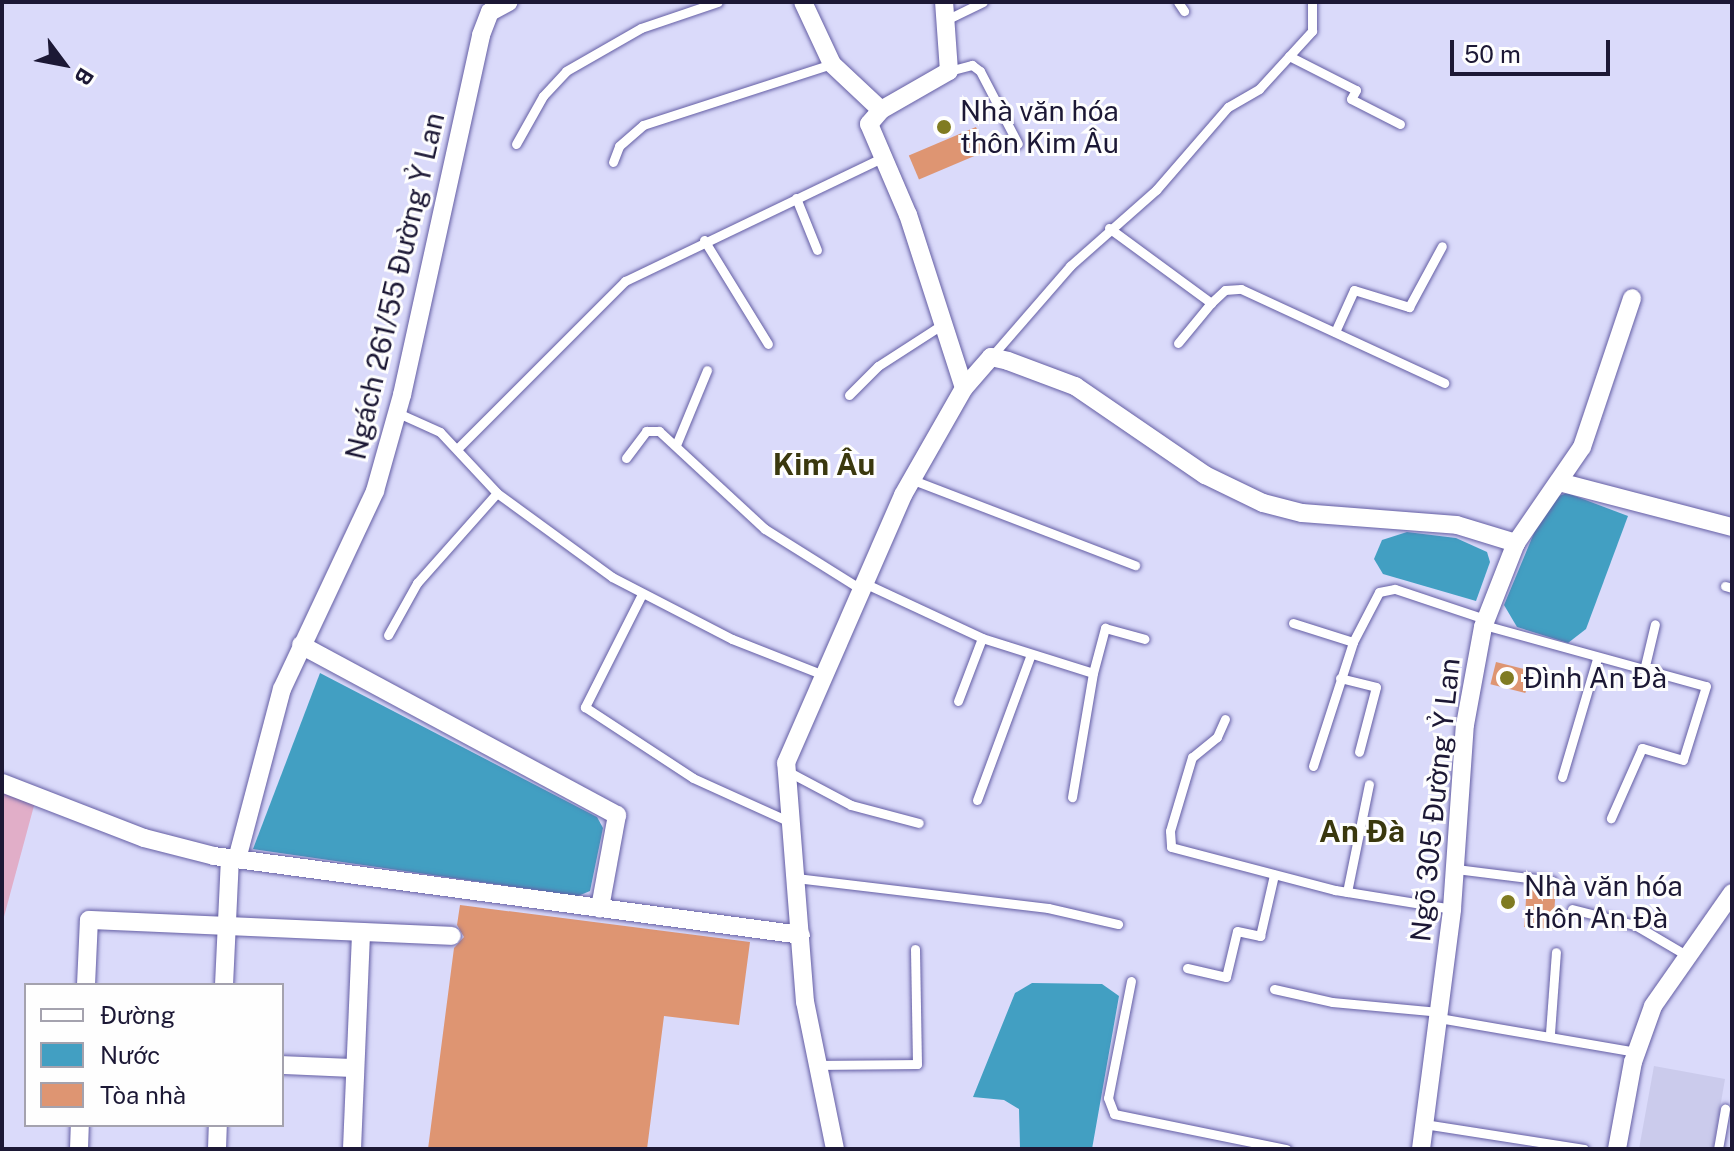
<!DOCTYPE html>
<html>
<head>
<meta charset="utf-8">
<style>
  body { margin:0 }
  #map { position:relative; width:1734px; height:1151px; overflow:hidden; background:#dadafa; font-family:"Public Sans",sans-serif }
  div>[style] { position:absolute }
  .built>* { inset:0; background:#cbcbec }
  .green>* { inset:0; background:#e1aec8 }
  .water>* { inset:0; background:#429fc2 }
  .building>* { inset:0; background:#de9572; transform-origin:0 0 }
  .roads { filter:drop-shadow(0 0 2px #645ea4) drop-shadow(0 0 2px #645ea4) }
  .service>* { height:9px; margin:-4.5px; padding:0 4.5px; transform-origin:4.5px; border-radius:4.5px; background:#fff }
  .minor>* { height:18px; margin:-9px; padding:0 9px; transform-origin:9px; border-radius:9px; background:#fff }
  .dots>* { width:22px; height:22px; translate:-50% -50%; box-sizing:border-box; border:4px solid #fefefe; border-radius:50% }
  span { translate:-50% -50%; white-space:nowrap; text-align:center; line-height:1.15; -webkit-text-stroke:6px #fefefe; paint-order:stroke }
  .poi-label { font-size:28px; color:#1c1835 }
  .left { translate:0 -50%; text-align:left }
  .street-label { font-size:28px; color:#1c1835 }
  .neighbourhood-label { font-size:30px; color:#3a380e; font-weight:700 }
  .frame { position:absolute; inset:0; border:4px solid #1c1835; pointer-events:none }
  .legend { position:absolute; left:24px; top:983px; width:260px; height:144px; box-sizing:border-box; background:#fefefe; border:2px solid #a4a2ae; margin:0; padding:10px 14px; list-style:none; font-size:24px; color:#1c1835 }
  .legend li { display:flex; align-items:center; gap:16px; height:40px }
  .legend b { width:40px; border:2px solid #a4a2ae }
  .north { position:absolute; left:24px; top:24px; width:80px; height:80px; -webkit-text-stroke:6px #fefefe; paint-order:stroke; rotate:122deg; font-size:22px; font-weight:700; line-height:32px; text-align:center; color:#1c1835 }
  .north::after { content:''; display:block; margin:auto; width:28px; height:36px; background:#1c1835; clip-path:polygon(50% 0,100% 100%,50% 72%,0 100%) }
  .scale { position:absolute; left:1450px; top:40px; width:160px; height:36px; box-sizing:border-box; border:4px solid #1c1835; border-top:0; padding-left:10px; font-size:24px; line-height:28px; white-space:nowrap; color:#1c1835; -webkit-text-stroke:6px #fefefe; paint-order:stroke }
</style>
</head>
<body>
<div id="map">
  <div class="built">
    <i style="clip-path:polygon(1654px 1066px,1725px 1079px,1713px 1149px,1639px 1149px)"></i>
  </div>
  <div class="green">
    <i style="clip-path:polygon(2px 783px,35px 802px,2px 924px)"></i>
  </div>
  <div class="water">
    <i style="clip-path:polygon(1567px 493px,1628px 516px,1586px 629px,1568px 643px,1517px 627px,1504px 605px,1539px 521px,1556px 497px)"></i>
    <i style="clip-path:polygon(1407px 532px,1456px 538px,1487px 552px,1490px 562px,1476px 601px,1383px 574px,1374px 559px,1382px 540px)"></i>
    <i style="clip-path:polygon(320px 673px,597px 817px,603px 828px,590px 891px,578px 896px,253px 849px)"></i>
    <i style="clip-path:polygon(1032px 983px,1102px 984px,1119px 996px,1092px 1149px,1020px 1149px,1019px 1109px,1004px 1100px,973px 1097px,1015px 993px)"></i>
  </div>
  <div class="building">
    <i style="left:976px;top:127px;width:26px;height:73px;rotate:67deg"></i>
    <i style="left:1496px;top:662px;width:36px;height:23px;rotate:14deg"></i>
    <i style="left:1527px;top:885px;width:29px;height:42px;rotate:4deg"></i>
    <i style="clip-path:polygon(460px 905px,750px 942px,739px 1025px,664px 1016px,647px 1149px,428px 1149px,454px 948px,464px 937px,457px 925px)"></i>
  </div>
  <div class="roads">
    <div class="service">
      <i style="left:1178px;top:2px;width:11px;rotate:56deg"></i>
      <i style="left:948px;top:19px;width:39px;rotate:-26deg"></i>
      <i style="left:1289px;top:56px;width:75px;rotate:26.9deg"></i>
      <i style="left:1356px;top:90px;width:10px;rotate:119deg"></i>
      <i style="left:1351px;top:99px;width:55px;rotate:27deg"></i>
      <i style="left:949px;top:71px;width:24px;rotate:-15deg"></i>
      <i style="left:972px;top:65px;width:10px;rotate:37deg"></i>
      <i style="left:980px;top:71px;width:82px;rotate:62.5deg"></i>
      <i style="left:516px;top:144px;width:55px;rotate:-60.6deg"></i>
      <i style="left:543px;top:96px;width:34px;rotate:-47deg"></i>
      <i style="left:566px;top:71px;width:86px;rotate:-29.8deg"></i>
      <i style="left:641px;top:28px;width:81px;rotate:-18.7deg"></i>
      <i style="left:613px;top:162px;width:17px;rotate:-69deg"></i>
      <i style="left:619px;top:146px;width:32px;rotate:-41deg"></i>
      <i style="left:643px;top:125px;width:199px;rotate:-17.9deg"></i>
      <i style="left:796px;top:198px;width:56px;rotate:68deg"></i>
      <i style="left:1109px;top:228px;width:127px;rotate:36.3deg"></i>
      <i style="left:1211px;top:303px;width:19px;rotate:-43deg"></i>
      <i style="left:1225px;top:290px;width:16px;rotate:-4deg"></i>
      <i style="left:1241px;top:289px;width:224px;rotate:24.8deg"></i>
      <i style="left:704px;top:240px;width:122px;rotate:58.4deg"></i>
      <i style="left:1335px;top:332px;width:46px;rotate:-65.7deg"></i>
      <i style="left:1354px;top:290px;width:58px;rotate:17.2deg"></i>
      <i style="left:1409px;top:307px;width:69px;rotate:-61.6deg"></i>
      <i style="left:1178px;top:343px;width:52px;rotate:-50.5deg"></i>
      <i style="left:991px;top:357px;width:121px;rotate:-49deg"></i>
      <i style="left:1070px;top:266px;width:115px;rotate:-41.5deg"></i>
      <i style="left:1156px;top:190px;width:110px;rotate:-49.1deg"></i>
      <i style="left:1228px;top:107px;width:36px;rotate:-30deg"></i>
      <i style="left:1259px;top:89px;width:79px;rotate:-47.6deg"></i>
      <i style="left:1312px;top:31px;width:29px;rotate:-90deg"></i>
      <i style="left:849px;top:395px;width:41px;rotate:-45deg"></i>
      <i style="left:878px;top:366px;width:77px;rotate:-32.9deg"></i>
      <i style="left:398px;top:413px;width:46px;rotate:24.3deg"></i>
      <i style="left:440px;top:432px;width:83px;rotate:46.9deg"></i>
      <i style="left:497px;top:493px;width:142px;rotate:36.1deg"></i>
      <i style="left:612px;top:577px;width:135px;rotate:27.3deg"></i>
      <i style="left:732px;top:639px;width:96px;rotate:21.5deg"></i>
      <i style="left:676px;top:445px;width:81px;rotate:-67.5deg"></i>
      <i style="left:459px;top:447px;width:235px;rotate:-45deg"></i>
      <i style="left:625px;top:281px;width:285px;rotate:-25.6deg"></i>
      <i style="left:626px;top:458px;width:34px;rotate:-53deg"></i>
      <i style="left:646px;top:431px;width:13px"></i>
      <i style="left:659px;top:431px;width:144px;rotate:42.8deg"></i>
      <i style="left:765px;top:529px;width:111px;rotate:32.1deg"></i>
      <i style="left:913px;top:480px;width:238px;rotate:21deg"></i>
      <i style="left:862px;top:582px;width:132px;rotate:25deg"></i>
      <i style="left:982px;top:638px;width:116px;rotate:17.5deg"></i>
      <i style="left:1093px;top:673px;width:126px;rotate:99.6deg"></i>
      <i style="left:1725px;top:586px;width:7px;rotate:16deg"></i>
      <i style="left:642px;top:594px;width:127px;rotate:116.8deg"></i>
      <i style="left:585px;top:707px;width:129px;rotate:33.3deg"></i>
      <i style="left:693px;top:778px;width:104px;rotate:24.4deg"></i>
      <i style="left:1293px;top:623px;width:63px;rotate:17.6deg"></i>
      <i style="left:1484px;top:625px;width:230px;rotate:15.4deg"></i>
      <i style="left:1706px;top:686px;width:77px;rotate:107.3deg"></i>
      <i style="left:1683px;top:760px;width:43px;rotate:-163.7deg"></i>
      <i style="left:1642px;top:748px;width:77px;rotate:113.9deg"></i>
      <i style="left:388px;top:635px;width:60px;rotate:-60.9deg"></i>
      <i style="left:417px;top:583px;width:120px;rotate:-48.4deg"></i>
      <i style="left:1644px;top:670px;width:47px;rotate:-76.6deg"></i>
      <i style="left:1093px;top:673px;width:47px;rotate:-75.1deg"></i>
      <i style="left:1105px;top:628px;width:41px;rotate:15.4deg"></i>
      <i style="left:1340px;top:678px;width:37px;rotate:14deg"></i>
      <i style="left:1376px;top:687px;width:67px;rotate:104.7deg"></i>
      <i style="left:958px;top:701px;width:67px;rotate:-69.1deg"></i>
      <i style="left:1225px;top:719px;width:20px;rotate:114deg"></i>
      <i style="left:1217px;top:737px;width:32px;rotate:141deg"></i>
      <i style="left:1192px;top:757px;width:77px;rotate:106.6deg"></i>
      <i style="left:1170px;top:831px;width:16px;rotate:86deg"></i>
      <i style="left:1171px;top:847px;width:170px;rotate:14.7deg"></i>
      <i style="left:1335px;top:890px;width:119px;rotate:9.2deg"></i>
      <i style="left:1313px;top:766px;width:130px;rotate:-72.1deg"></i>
      <i style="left:1353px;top:642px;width:56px;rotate:-62.5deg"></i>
      <i style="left:1379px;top:592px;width:16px;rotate:-11deg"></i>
      <i style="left:1395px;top:589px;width:95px;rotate:18.4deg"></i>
      <i style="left:787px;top:771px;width:72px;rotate:28deg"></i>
      <i style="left:851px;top:805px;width:70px;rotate:14.8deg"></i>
      <i style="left:1562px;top:777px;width:123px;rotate:-73.5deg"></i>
      <i style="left:977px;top:800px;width:153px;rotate:-69.7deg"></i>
      <i style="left:1456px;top:869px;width:97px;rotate:7.1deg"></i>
      <i style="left:796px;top:878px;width:254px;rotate:6.8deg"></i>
      <i style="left:1048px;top:908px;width:72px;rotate:12.9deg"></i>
      <i style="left:1347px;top:892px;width:110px;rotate:-78.5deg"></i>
      <i style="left:1572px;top:909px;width:65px;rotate:14.3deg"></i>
      <i style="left:1635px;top:925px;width:59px;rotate:30.5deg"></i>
      <i style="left:1187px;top:968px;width:40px;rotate:13deg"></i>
      <i style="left:1226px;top:977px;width:47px;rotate:-76.6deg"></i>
      <i style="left:1237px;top:931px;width:24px;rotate:12deg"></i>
      <i style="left:1260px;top:936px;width:63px;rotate:-77.1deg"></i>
      <i style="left:1131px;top:981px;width:119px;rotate:101.1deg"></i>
      <i style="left:1108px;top:1098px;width:17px;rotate:69deg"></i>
      <i style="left:1114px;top:1114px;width:176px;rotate:11.5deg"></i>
      <i style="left:1274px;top:989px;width:59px;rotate:12.6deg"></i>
      <i style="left:1332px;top:1002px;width:107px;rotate:5.3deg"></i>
      <i style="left:1439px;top:1018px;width:200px;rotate:9.8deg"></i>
      <i style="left:1550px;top:1033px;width:81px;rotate:-85.8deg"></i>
      <i style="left:818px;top:1065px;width:99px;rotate:-0.6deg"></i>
      <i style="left:917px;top:1064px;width:115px;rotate:-91deg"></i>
      <i style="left:1424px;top:1124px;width:162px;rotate:8.9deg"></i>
      <i style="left:1718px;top:1149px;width:41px;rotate:-80.1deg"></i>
    </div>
    <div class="minor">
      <i style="left:803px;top:2px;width:68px;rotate:64.9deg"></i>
      <i style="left:832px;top:64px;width:67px;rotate:43.2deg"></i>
      <i style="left:964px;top:388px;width:41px;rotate:-48.9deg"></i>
      <i style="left:991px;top:357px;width:17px;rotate:13deg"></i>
      <i style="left:1008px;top:361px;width:72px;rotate:20.5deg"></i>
      <i style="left:1075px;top:386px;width:158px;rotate:34.4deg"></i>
      <i style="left:1205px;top:475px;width:64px;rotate:25.8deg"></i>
      <i style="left:1263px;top:503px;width:40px;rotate:14.4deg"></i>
      <i style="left:1302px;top:513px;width:155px;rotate:4.4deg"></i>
      <i style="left:1457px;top:525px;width:62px;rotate:17deg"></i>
      <i style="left:1559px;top:482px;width:179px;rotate:14.6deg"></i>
      <i style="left:301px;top:645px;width:359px;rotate:28.3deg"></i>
      <i style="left:617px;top:815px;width:95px;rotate:100.4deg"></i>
      <i style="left:2px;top:783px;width:152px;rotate:21.2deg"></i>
      <i style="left:144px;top:838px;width:72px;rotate:14.4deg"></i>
      <i style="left:214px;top:856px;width:592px;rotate:7.66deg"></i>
      <i style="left:237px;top:859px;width:176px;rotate:-75.2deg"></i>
      <i style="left:282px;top:689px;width:219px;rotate:-64.8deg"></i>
      <i style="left:375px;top:491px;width:100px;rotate:-74.3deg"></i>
      <i style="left:402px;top:395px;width:369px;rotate:-77.6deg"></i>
      <i style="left:481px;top:35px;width:25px;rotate:-69deg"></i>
      <i style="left:490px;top:12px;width:21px;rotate:-28deg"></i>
      <i style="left:86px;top:985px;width:65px;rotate:-87.4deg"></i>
      <i style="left:89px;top:920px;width:363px;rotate:2.5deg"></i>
      <i style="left:224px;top:985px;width:127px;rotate:-87.3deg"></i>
      <i style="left:282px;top:1065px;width:73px;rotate:2.4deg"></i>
      <i style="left:79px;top:1149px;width:24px;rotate:-88deg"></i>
      <i style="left:217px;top:1149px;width:24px;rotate:-88deg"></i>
      <i style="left:352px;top:1149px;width:217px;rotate:-87.6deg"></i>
      <i style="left:835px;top:1149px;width:150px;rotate:-101.5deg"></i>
      <i style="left:805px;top:1002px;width:240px;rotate:-94.5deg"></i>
      <i style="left:786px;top:763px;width:292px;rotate:-66.4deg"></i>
      <i style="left:903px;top:495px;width:123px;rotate:-60.3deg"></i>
      <i style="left:964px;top:388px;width:182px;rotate:-107.9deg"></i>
      <i style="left:908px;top:215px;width:99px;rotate:-113.2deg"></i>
      <i style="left:869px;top:124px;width:18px;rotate:-49deg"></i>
      <i style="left:881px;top:110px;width:78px;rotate:-29.8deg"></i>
      <i style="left:949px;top:71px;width:69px;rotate:-94.1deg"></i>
      <i style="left:1421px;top:1149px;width:242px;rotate:-82.6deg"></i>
      <i style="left:1452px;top:909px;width:184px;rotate:-86deg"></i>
      <i style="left:1465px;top:725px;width:100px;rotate:-79.6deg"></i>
      <i style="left:1483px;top:627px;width:90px;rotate:-68.6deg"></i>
      <i style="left:1516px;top:543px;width:116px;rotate:-55.5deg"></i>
      <i style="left:1582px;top:447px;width:157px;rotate:-71.4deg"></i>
      <i style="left:1617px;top:1149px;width:88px;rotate:-79.6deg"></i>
      <i style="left:1633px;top:1062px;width:59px;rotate:-70.3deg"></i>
      <i style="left:1653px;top:1006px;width:138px;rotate:-55deg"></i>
    </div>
  </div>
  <div class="dots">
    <i style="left:944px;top:127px;background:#807b22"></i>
    <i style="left:1507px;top:678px;background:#807b22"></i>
    <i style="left:1508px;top:902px;background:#807b22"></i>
  </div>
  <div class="poi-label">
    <span class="left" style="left:960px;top:127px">Nhà văn hóa<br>thôn Kim Âu</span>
    <span class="left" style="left:1523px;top:678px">Đình An Đà</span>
    <span class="left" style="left:1524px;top:902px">Nhà văn hóa<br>thôn An Đà</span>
  </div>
  <div class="street-label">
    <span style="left:395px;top:286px;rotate:-77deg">Ngách 261/55 Đường Ỷ Lan</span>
    <span style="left:1435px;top:800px;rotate:-84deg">Ngõ 305 Đường Ỷ Lan</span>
  </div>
  <div class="neighbourhood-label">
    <span style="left:824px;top:464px">Kim Âu</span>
    <span style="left:1362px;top:831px">An Đà</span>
  </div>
  <div class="frame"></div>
  <ul class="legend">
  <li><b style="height:10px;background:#fff"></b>Đường</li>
  <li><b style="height:22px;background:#429fc2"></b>Nước</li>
  <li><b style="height:22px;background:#de9572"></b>Tòa nhà</li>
  </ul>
  <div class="north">B</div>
  <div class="scale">50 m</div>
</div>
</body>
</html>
